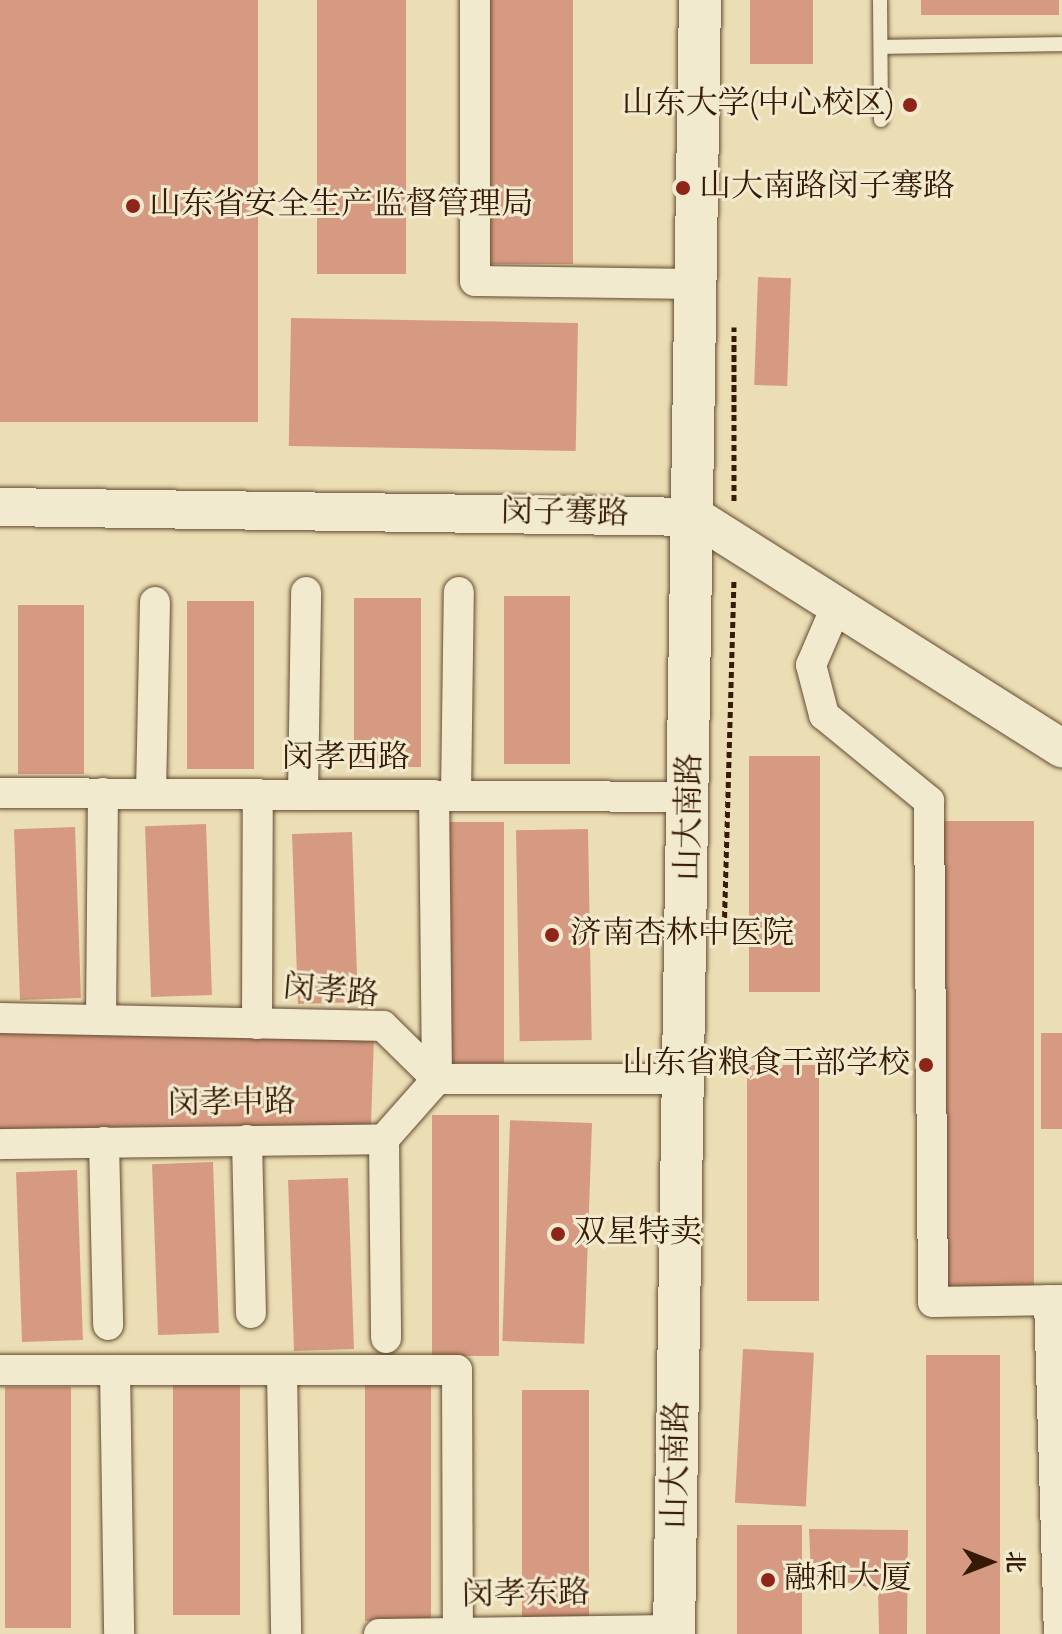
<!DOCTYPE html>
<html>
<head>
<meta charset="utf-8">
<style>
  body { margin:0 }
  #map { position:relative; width:1062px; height:1634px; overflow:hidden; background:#ebdeb4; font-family:"IM FELL English","Noto Serif SC",serif }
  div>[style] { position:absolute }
  .building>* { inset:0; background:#d69a82; transform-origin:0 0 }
  .path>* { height:5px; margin-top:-2.5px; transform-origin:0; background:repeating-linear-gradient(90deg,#371a05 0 6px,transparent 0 10px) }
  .roads { filter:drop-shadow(0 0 2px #644b31) drop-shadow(0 0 2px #644b31) }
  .service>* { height:14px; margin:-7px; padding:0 7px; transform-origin:7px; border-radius:7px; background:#f2eace }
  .minor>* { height:30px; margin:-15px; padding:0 15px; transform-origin:15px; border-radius:15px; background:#f2eace }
  .tertiary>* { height:38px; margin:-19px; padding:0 19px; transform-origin:19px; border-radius:19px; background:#f2eace }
  .secondary>* { height:42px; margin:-21px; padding:0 21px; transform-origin:21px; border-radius:21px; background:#f2eace }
  .dots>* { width:22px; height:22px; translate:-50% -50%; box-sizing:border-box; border:4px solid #f2eace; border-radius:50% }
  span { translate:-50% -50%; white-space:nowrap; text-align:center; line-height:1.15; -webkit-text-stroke:6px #f2eace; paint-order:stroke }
  .poi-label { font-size:32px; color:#371a05 }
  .right { translate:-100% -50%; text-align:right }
  .left { translate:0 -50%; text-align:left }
  .street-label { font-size:32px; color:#371a05 }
  .north { position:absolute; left:950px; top:1522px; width:80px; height:80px; -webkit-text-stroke:6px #f2eace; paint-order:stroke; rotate:90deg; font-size:22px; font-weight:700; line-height:32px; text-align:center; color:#371a05 }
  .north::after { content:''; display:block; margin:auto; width:28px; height:36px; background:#371a05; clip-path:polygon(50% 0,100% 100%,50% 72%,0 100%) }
</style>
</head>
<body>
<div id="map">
  <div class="building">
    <i style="left:0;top:0;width:258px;height:422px"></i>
    <i style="left:317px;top:0;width:89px;height:274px"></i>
    <i style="left:484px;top:0;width:89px;height:264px"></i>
    <i style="left:750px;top:0;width:63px;height:64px"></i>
    <i style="left:921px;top:0;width:138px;height:15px"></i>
    <i style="left:758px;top:277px;width:33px;height:108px;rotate:2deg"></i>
    <i style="left:291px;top:318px;width:287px;height:128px;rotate:1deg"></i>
    <i style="left:504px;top:596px;width:66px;height:168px"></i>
    <i style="left:354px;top:598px;width:67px;height:169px"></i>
    <i style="left:187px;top:601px;width:67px;height:168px"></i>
    <i style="left:18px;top:605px;width:66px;height:169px"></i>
    <i style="left:820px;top:756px;width:236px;height:71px;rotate:90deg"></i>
    <i style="left:1034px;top:821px;width:465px;height:92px;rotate:90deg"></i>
    <i style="left:437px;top:822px;width:67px;height:241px"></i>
    <i style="left:206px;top:824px;width:171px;height:61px;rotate:88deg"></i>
    <i style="left:75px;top:827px;width:171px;height:61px;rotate:88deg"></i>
    <i style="left:588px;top:829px;width:211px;height:72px;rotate:89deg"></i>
    <i style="left:352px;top:832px;width:170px;height:60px;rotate:88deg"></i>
    <i style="clip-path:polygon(0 1031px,374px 1036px,371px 1125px,0 1135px)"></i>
    <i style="left:1041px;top:1033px;width:21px;height:96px"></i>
    <i style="left:747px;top:1065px;width:72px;height:236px"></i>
    <i style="left:432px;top:1115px;width:67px;height:241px"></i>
    <i style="left:592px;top:1123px;width:221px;height:82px;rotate:92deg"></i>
    <i style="left:213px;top:1162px;width:171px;height:61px;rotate:88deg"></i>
    <i style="left:77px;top:1170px;width:170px;height:61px;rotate:88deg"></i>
    <i style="left:348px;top:1178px;width:171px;height:60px;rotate:88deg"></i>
    <i style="left:743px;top:1349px;width:71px;height:154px;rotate:3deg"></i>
    <i style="left:926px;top:1355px;width:74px;height:279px"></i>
    <i style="left:173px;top:1374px;width:67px;height:241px"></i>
    <i style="left:365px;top:1380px;width:66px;height:241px"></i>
    <i style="left:5px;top:1387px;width:66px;height:241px"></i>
    <i style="left:589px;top:1390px;width:241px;height:67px;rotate:90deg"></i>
    <i style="left:737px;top:1525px;width:65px;height:109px"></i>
    <i style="clip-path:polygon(809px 1529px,908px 1530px,907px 1634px,879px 1634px,878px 1589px,811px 1575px)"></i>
  </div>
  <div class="path">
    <i style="left:734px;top:501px;width:174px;rotate:-90deg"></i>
    <i style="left:724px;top:937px;width:358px;rotate:-88.4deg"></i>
  </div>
  <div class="roads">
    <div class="service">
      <i style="left:880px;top:0;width:120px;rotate:89.5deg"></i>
      <i style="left:881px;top:47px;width:181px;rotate:-0.9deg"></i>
    </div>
    <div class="minor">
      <i style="left:475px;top:0;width:281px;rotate:90deg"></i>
      <i style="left:475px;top:281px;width:223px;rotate:0.8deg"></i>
      <i style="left:836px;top:607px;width:63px;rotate:113.3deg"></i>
      <i style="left:811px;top:665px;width:52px;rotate:75.4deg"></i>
      <i style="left:824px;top:715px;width:136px;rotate:39.3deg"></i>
      <i style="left:929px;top:801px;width:501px;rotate:89.54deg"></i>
      <i style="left:933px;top:1302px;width:129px;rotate:-0.9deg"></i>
      <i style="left:0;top:793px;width:692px;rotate:0.33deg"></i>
      <i style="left:151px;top:793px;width:191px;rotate:-88.8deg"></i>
      <i style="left:303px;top:794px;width:202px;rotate:-89.1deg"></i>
      <i style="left:456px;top:795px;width:203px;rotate:-89.2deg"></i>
      <i style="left:0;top:1018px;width:383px;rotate:1.2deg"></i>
      <i style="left:383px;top:1026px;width:76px;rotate:44.5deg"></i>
      <i style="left:437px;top:1079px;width:249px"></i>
      <i style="left:101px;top:1020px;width:227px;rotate:-89.5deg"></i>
      <i style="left:257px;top:1024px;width:230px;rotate:-89.8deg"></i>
      <i style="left:384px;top:1139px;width:199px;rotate:89.4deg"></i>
      <i style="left:247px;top:1140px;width:173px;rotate:88.7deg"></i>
      <i style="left:104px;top:1142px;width:183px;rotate:88.7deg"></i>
      <i style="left:0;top:1144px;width:384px;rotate:-0.7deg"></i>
      <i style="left:384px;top:1139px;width:80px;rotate:-48.5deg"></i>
      <i style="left:437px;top:1079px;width:284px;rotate:-90.6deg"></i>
      <i style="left:1049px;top:1300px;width:334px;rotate:88.3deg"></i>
      <i style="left:0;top:1370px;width:457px"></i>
      <i style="left:457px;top:1370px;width:264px;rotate:89.8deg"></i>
      <i style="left:115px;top:1370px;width:264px;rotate:89.1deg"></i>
      <i style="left:282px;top:1370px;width:264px;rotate:89.1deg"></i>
      <i style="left:379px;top:1634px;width:295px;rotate:-0.8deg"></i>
    </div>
    <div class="tertiary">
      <i style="left:0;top:507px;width:696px;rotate:0.82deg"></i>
      <i style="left:696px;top:517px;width:433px;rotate:32.3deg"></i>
    </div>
    <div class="secondary">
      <i style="left:674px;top:1634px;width:1634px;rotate:-89.09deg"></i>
    </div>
  </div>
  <div class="dots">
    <i style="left:910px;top:105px;background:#8f2418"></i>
    <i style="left:683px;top:188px;background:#8f2418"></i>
    <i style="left:133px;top:206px;background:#8f2418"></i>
    <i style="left:552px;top:935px;background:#8f2418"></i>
    <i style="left:926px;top:1065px;background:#8f2418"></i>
    <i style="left:558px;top:1234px;background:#8f2418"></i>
    <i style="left:768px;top:1580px;background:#8f2418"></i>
  </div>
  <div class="poi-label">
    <span class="right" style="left:894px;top:105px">山东大学(中心校区)</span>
    <span class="left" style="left:699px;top:188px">山大南路闵子骞路</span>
    <span class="left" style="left:149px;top:206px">山东省安全生产监督管理局</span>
    <span class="left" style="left:570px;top:935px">济南杏林中医院</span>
    <span class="right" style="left:910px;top:1065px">山东省粮食干部学校</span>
    <span class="left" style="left:574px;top:1234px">双星特卖</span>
    <span class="left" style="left:784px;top:1580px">融和大厦</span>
  </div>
  <div class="street-label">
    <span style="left:565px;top:515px;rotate:1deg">闵子骞路</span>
    <span style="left:346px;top:759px">闵孝西路</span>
    <span style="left:691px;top:817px;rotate:-89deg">山大南路</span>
    <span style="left:331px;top:993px;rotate:5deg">闵孝路</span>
    <span style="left:232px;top:1105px;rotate:-1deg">闵孝中路</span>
    <span style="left:678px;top:1465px;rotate:-89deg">山大南路</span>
    <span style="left:526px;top:1596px;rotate:-1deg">闵孝东路</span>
  </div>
  <div class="north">北</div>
</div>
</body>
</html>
